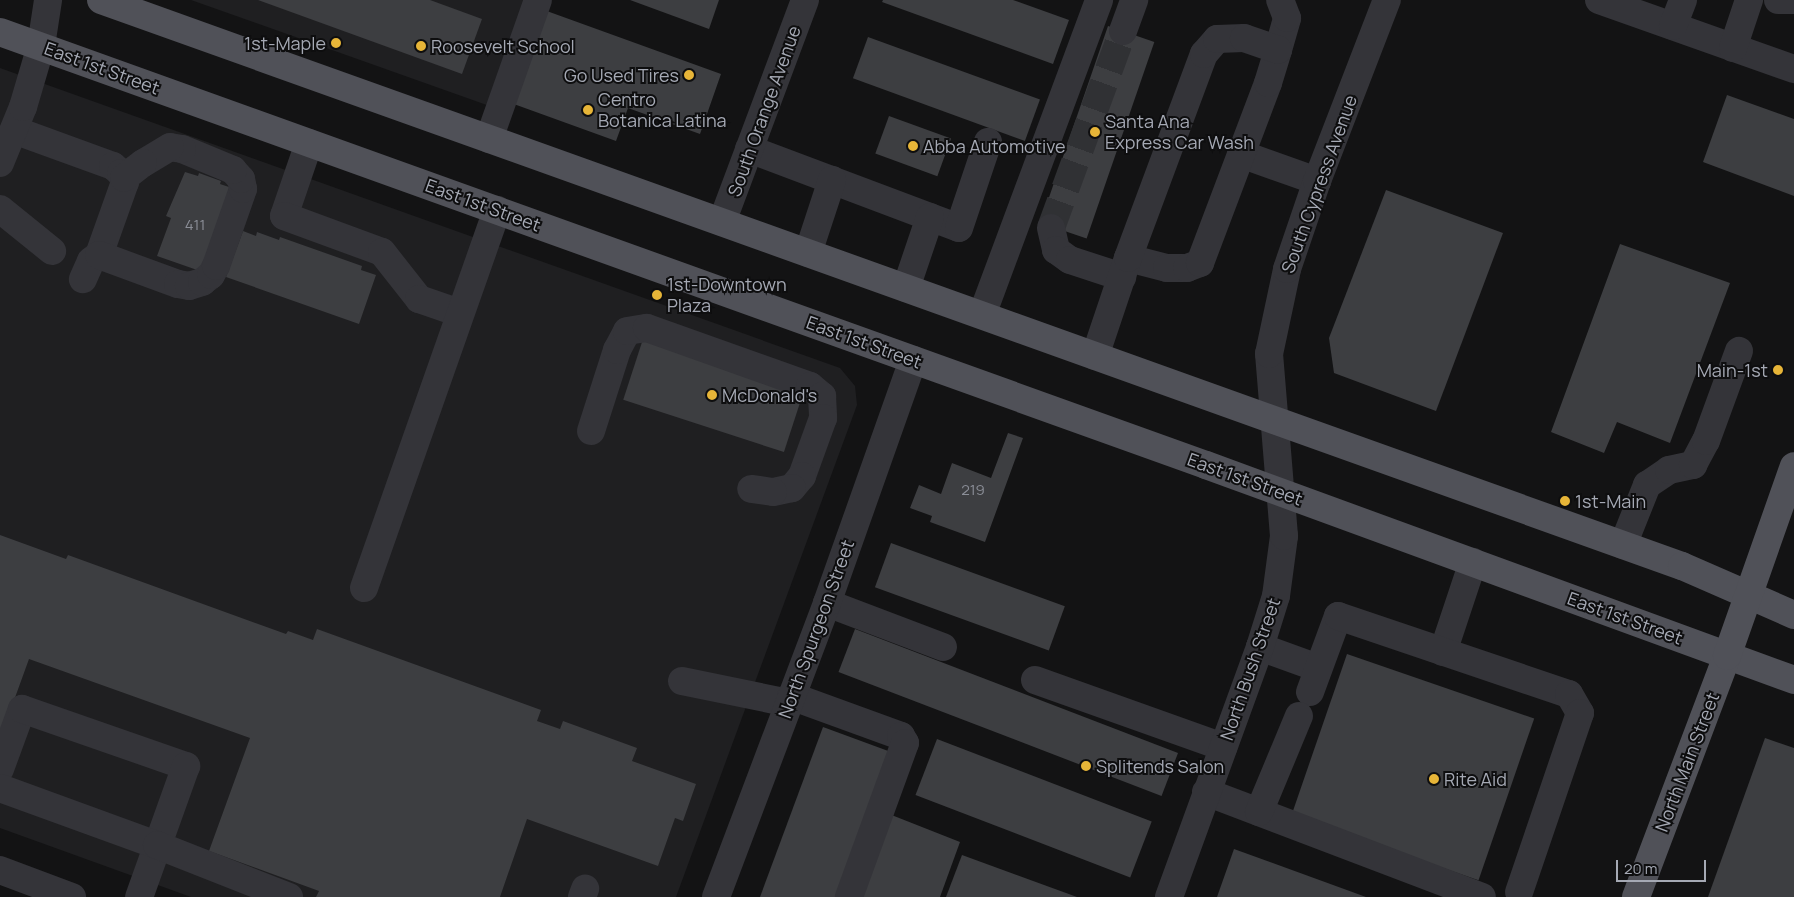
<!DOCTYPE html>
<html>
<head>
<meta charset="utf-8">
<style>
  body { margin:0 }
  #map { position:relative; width:1794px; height:897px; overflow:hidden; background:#131314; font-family:Manrope,sans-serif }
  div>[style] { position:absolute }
  .built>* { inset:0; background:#1f1f21 }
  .building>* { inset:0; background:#3d3e41; transform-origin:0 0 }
  .minor-tunnel>* { height:28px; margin-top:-14px; transform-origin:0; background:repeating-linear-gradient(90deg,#303134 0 28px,transparent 0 42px) }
  .minor>* { height:28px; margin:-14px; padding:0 14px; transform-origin:14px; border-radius:14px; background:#343439 }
  .major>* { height:28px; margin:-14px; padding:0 14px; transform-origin:14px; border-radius:14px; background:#505158 }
  .dots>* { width:14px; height:14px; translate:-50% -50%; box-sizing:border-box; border:2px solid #0e0e0f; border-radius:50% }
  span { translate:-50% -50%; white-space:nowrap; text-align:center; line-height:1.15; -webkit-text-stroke:4px #0e0e0f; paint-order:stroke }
  .number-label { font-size:15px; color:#8b8e97 }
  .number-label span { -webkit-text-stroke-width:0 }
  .poi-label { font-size:18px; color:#a5a9b4 }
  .right { translate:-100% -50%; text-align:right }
  .left { translate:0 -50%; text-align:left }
  .street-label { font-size:18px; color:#a5a9b4 }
  .scale { position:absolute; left:1616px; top:860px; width:90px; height:22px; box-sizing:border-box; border:2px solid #a5a9b4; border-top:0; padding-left:6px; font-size:15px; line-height:18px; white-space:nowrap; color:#a5a9b4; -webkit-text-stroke:4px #0e0e0f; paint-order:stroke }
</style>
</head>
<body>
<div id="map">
  <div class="built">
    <i style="clip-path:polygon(191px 0,537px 0,498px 109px)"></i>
    <i style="clip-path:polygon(0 68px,840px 368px,855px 386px,857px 405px,676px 897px,191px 897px,0 828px)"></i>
  </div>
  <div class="building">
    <i style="clip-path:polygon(258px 0,430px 0,482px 19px,462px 74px)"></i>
    <i style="clip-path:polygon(630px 0,719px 0,709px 29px)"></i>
    <i style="clip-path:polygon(883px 0,1013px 0,1069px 20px,1053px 64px,882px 2px)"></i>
    <i style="clip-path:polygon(544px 10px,721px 74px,700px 134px,628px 108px,616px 141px,511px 103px)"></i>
    <i style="left:1108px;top:26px;width:49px;height:208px;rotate:19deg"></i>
    <i style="left:868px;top:37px;width:183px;height:44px;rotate:20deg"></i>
    <i style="clip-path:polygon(1727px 95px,1794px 119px,1794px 196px,1703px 162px)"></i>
    <i style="left:889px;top:116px;width:66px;height:40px;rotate:20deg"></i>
    <i style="clip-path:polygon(185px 172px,198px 176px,199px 173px,221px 181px,220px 184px,232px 188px,200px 271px,157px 256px,171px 218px,166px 216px)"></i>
    <i style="clip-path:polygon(1386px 190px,1503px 233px,1436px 411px,1334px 373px,1329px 338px)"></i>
    <i style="clip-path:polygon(243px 231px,256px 236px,257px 232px,279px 240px,280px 237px,362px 266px,361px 270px,376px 275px,359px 324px,226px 277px)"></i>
    <i style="clip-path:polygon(1620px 244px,1730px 283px,1670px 443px,1617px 422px,1604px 453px,1551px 432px)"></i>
    <i style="left:643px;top:339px;width:169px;height:64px;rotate:18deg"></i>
    <i style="clip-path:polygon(1008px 433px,1023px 438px,985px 542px,930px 522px,932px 516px,910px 508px,919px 485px,941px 494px,952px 463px,991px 478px)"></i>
    <i style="clip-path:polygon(0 535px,66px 559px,68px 555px,286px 634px,288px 631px,313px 640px,317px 629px,541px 710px,537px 721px,560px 729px,563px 721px,637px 748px,632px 761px,696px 784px,683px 821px,675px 818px,658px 866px,527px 819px,500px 897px,316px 897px,319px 891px,209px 851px,250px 738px,29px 659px,0 739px)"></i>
    <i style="left:891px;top:543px;width:185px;height:47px;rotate:20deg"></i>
    <i style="left:855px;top:629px;width:346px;height:46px;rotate:21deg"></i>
    <i style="left:1347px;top:654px;width:198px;height:171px;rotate:19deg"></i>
    <i style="clip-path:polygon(823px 727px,891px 752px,835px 897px,760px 897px)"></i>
    <i style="clip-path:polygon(1765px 738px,1794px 748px,1794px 897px,1708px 897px)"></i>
    <i style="left:937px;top:739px;width:230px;height:60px;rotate:21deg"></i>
    <i style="clip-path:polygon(889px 814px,960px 842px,940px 897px,858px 897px)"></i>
    <i style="clip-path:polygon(1234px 849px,1366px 897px,1217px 897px)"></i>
    <i style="clip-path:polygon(962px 855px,1077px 897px,946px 897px)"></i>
  </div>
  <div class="minor-tunnel">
    <i style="left:1051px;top:228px;width:210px;rotate:-69.9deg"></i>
  </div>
  <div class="minor">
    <i style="left:1599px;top:0;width:207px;rotate:19.5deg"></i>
    <i style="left:1778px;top:0;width:16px"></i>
    <i style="left:1673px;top:26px;width:28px;rotate:-69deg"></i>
    <i style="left:1123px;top:31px;width:33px;rotate:-70deg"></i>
    <i style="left:1733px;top:48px;width:51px;rotate:-71.6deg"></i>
    <i style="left:14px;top:130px;width:105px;rotate:20deg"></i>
    <i style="left:113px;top:166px;width:11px;rotate:41deg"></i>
    <i style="left:121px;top:173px;width:10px;rotate:66deg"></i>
    <i style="left:125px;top:182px;width:77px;rotate:109.6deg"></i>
    <i style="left:99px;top:255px;width:10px;rotate:143deg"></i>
    <i style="left:91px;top:261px;width:20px;rotate:114deg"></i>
    <i style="left:489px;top:139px;width:147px;rotate:-70.6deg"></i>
    <i style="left:309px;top:143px;width:77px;rotate:108.9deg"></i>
    <i style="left:284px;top:216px;width:104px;rotate:20.2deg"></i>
    <i style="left:382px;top:252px;width:60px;rotate:51.8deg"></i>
    <i style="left:419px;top:299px;width:43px;rotate:18.9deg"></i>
    <i style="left:749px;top:149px;width:224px;rotate:20.6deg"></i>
    <i style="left:959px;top:228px;width:91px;rotate:-71.4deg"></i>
    <i style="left:1241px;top:154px;width:81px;rotate:19.6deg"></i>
    <i style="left:0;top:163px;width:61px;rotate:-67.7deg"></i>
    <i style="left:23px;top:107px;width:64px;rotate:-73.6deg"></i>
    <i style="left:41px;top:46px;width:47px;rotate:-81.3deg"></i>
    <i style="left:0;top:209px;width:67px;rotate:38.9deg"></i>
    <i style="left:722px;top:222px;width:237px;rotate:-69.5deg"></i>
    <i style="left:1051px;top:228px;width:23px;rotate:77deg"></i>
    <i style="left:1056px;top:250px;width:17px;rotate:36deg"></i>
    <i style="left:1070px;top:260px;width:55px;rotate:18.1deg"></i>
    <i style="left:808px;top:253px;width:77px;rotate:-71.8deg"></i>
    <i style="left:99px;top:255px;width:84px;rotate:20.2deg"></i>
    <i style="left:178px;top:284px;width:11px;rotate:10deg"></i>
    <i style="left:189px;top:286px;width:14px;rotate:-17deg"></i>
    <i style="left:202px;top:282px;width:11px;rotate:-38deg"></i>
    <i style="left:211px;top:275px;width:10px;rotate:-61deg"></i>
    <i style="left:216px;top:266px;width:82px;rotate:-70.7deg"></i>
    <i style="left:243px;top:189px;width:10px;rotate:-101deg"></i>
    <i style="left:241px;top:179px;width:12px;rotate:-132deg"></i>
    <i style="left:233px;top:170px;width:55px;rotate:-157.6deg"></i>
    <i style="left:182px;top:149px;width:12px;rotate:-171deg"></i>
    <i style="left:170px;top:147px;width:31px;rotate:149deg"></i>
    <i style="left:143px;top:163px;width:24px;rotate:142deg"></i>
    <i style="left:1128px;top:258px;width:40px;rotate:14.4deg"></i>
    <i style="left:1167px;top:268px;width:20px"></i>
    <i style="left:1187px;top:268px;width:14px;rotate:-21deg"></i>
    <i style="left:1200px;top:263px;width:192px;rotate:-69.3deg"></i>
    <i style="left:1268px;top:83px;width:34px;rotate:-73deg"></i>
    <i style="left:1278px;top:50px;width:33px;rotate:-74deg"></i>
    <i style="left:1287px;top:18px;width:19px;rotate:-111deg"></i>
    <i style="left:906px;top:288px;width:75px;rotate:-71.3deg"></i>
    <i style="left:982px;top:315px;width:336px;rotate:-69.6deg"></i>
    <i style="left:1095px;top:356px;width:103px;rotate:-71.4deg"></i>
    <i style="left:1128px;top:258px;width:218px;rotate:-69.6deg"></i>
    <i style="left:1204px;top:54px;width:20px;rotate:-49deg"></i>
    <i style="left:1217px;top:39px;width:27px;rotate:-2deg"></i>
    <i style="left:1244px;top:38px;width:36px;rotate:19deg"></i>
    <i style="left:591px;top:431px;width:85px;rotate:-72.2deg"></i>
    <i style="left:617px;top:350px;width:21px;rotate:-62deg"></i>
    <i style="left:627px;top:331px;width:20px;rotate:-9deg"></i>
    <i style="left:647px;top:328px;width:173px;rotate:19.6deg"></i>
    <i style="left:810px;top:386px;width:16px;rotate:40deg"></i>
    <i style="left:822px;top:396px;width:22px;rotate:87deg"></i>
    <i style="left:823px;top:418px;width:62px;rotate:109.9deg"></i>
    <i style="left:802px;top:476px;width:16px;rotate:130deg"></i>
    <i style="left:792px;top:488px;width:19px;rotate:168deg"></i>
    <i style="left:773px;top:492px;width:22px;rotate:-172deg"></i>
    <i style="left:1623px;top:545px;width:65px;rotate:-68.2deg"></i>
    <i style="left:1647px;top:485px;width:27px;rotate:-34deg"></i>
    <i style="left:1669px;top:470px;width:25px;rotate:-12deg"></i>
    <i style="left:1693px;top:465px;width:27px;rotate:-62deg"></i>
    <i style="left:1706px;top:441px;width:96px;rotate:-69.9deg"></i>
    <i style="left:364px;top:588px;width:401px;rotate:-70.6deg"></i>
    <i style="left:827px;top:603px;width:124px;rotate:20.8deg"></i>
    <i style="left:1260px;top:647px;width:62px;rotate:19.9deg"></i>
    <i style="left:1443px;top:652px;width:95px;rotate:-71.6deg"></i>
    <i style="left:1035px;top:680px;width:200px;rotate:19.6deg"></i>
    <i style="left:682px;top:681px;width:109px;rotate:11.6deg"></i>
    <i style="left:1310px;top:692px;width:81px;rotate:-69.8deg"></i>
    <i style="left:1338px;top:616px;width:244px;rotate:18.7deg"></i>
    <i style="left:1569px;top:694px;width:22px;rotate:60deg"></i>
    <i style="left:1580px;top:713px;width:189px;rotate:108.8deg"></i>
    <i style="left:791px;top:696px;width:117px;rotate:20deg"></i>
    <i style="left:901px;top:736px;width:8px;rotate:60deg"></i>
    <i style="left:905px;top:743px;width:164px;rotate:110deg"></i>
    <i style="left:0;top:769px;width:64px;rotate:-69.9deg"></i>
    <i style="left:22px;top:709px;width:174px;rotate:19.2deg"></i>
    <i style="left:186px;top:766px;width:139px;rotate:109.7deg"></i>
    <i style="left:0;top:788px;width:167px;rotate:20deg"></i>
    <i style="left:157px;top:845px;width:142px;rotate:21.5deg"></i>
    <i style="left:1206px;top:792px;width:295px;rotate:20.8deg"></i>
    <i style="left:1259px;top:812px;width:104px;rotate:-67.4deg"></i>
    <i style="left:0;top:870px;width:77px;rotate:20.6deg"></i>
    <i style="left:582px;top:897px;width:9px;rotate:-69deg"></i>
    <i style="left:716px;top:897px;width:314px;rotate:-69.3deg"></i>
    <i style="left:827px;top:603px;width:258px;rotate:-70.5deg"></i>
    <i style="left:1169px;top:897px;width:266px;rotate:-70deg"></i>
    <i style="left:1260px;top:647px;width:53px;rotate:-72.6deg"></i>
    <i style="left:1276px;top:596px;width:61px;rotate:-82.4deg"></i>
    <i style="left:1284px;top:536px;width:183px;rotate:-94.7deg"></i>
    <i style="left:1269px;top:354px;width:87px;rotate:-78deg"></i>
    <i style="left:1287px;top:269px;width:93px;rotate:-71.2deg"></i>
    <i style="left:1317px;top:181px;width:194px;rotate:-68.9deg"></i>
  </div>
  <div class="major">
    <i style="left:101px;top:0;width:1679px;rotate:19.7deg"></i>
    <i style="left:1682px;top:566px;width:122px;rotate:23.6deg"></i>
    <i style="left:0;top:32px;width:1281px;rotate:19.75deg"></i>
    <i style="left:1206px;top:465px;width:626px;rotate:20.08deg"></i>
    <i style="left:1636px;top:897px;width:258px;rotate:-69.3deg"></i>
    <i style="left:1727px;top:656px;width:201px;rotate:-70.6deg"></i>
  </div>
  <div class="dots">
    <i style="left:336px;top:43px;background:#e7b538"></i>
    <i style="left:421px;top:46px;background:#e7b538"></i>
    <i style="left:689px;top:75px;background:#e7b538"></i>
    <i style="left:588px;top:110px;background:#e7b538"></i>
    <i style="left:1095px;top:132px;background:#e7b538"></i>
    <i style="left:913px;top:146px;background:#e7b538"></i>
    <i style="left:657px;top:295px;background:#e7b538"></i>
    <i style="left:1778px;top:370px;background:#e7b538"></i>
    <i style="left:712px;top:395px;background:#e7b538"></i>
    <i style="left:1565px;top:501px;background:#e7b538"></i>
    <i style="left:1086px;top:766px;background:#e7b538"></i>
    <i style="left:1434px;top:779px;background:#e7b538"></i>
  </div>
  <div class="number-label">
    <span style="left:195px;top:225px">411</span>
    <span style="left:973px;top:490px">219</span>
  </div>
  <div class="poi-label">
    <span class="right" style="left:326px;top:43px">1st-Maple</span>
    <span class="left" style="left:431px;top:46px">Roosevelt School</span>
    <span class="right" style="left:679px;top:75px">Go Used Tires</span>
    <span class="left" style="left:598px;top:110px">Centro<br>Botanica Latina</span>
    <span class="left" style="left:1105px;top:132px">Santa Ana<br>Express Car Wash</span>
    <span class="left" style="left:923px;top:146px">Abba Automotive</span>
    <span class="left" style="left:667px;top:295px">1st-Downtown<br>Plaza</span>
    <span class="right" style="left:1768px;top:370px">Main-1st</span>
    <span class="left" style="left:722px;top:395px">McDonald's</span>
    <span class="left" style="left:1575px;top:501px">1st-Main</span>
    <span class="left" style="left:1096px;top:766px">Splitends Salon</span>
    <span class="left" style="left:1444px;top:779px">Rite Aid</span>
  </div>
  <div class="street-label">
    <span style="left:102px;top:68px;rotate:20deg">East 1st Street</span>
    <span style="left:764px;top:111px;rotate:-70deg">South Orange Avenue</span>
    <span style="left:1319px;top:184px;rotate:-70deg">South Cypress Avenue</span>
    <span style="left:483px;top:205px;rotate:20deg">East 1st Street</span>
    <span style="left:864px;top:342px;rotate:20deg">East 1st Street</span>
    <span style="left:1245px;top:479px;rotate:20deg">East 1st Street</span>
    <span style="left:1625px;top:618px;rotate:20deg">East 1st Street</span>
    <span style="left:816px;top:629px;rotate:-70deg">North Spurgeon Street</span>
    <span style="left:1250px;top:669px;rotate:-71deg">North Bush Street</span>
    <span style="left:1687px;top:762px;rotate:-69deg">North Main Street</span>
  </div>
  <div class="scale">20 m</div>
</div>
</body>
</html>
